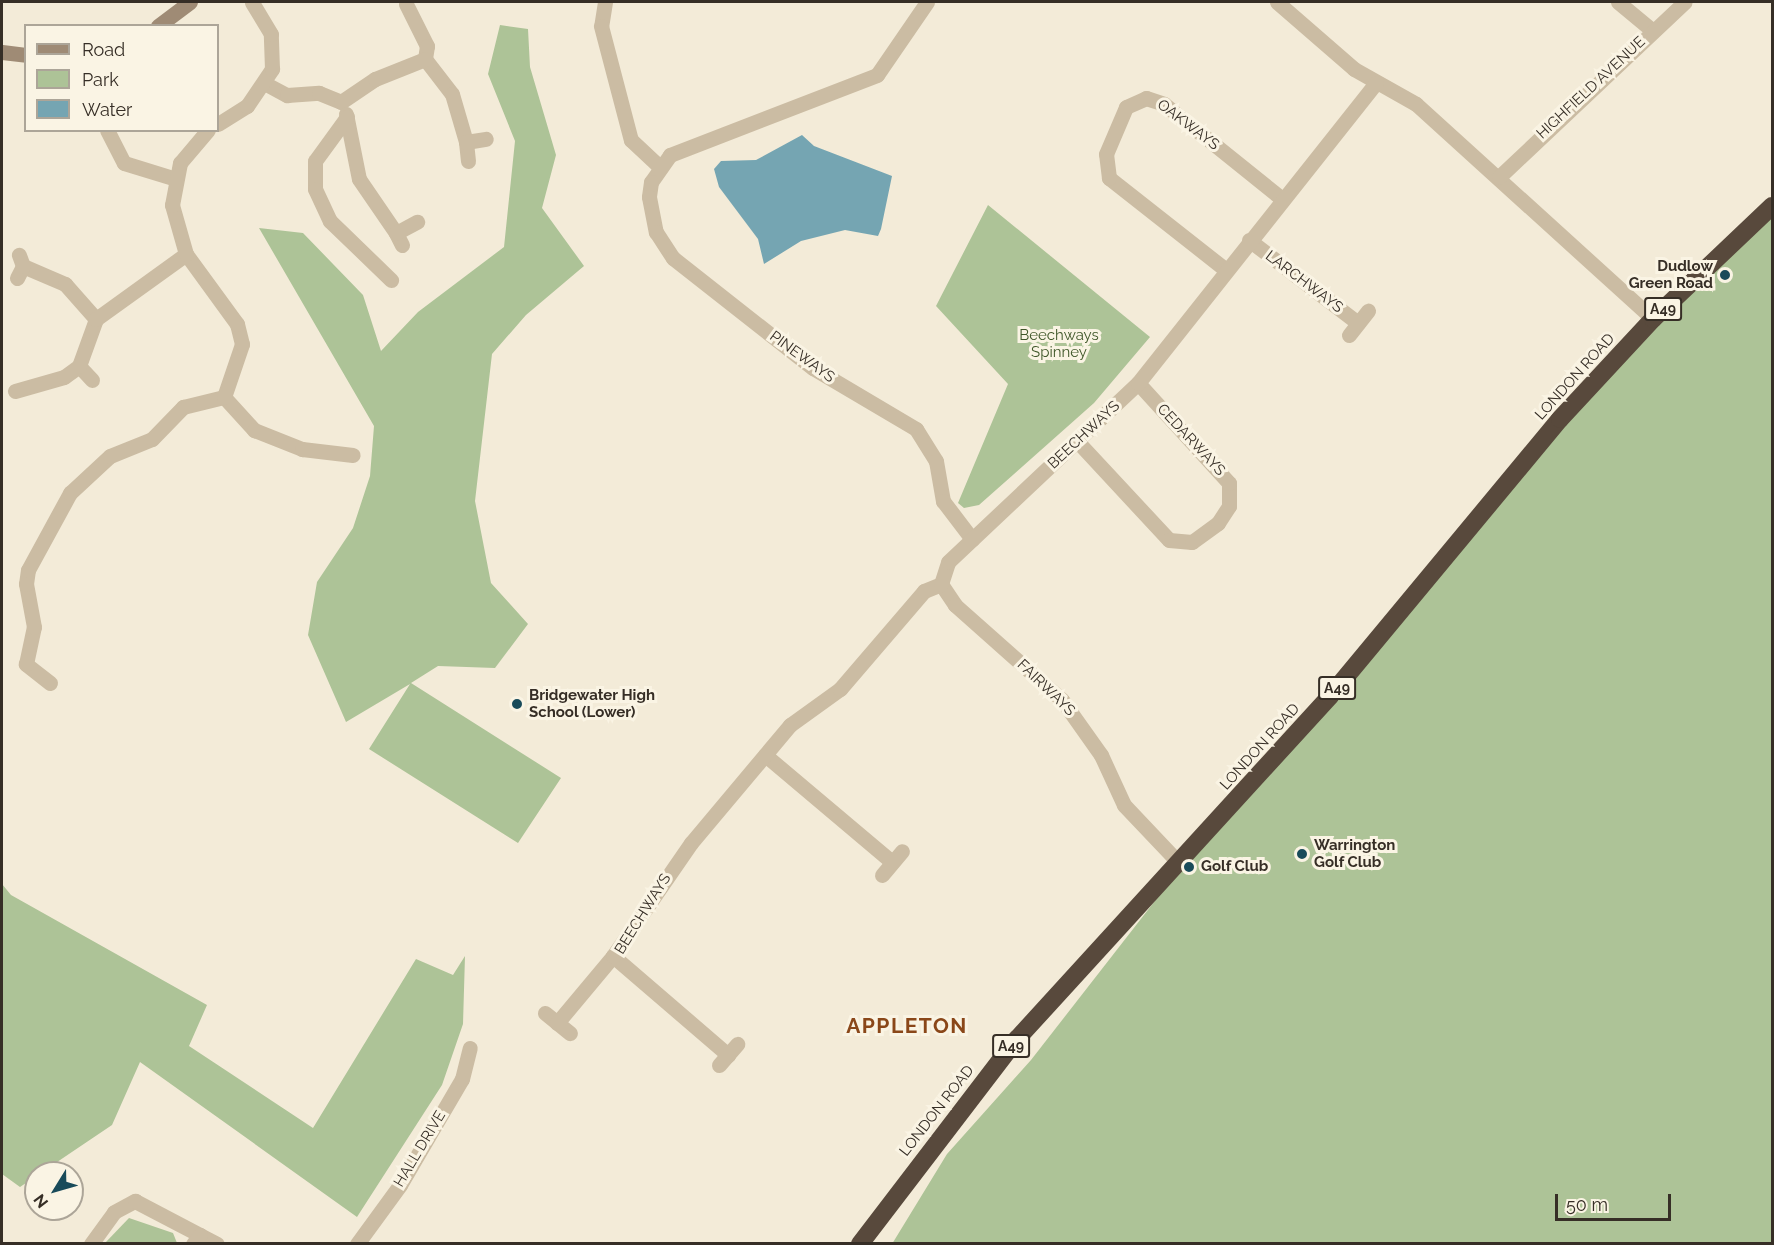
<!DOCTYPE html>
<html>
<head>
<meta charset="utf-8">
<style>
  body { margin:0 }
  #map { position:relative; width:1774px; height:1245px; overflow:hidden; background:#f3ebd8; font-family:Raleway,sans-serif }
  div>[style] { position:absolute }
  .green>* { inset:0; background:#adc397 }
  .water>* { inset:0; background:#75a5b2 }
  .street>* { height:15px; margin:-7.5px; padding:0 7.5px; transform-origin:7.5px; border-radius:7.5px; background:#cbbca3 }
  .secondary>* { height:15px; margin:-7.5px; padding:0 7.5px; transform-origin:7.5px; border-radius:7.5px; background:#9f8b75 }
  .highway>* { height:18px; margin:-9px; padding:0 9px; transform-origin:9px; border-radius:9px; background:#58493c }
  .dots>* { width:16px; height:16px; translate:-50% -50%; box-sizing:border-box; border:3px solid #faf4e4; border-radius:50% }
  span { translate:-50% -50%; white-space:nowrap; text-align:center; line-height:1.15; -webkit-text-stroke:6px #faf4e4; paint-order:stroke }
  .shield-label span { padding:2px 4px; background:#faf4e4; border:2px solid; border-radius:4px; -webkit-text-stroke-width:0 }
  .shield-label { font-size:14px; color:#362e26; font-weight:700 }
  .street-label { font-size:15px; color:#362e26 }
  .poi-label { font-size:15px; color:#362e26; font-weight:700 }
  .right { translate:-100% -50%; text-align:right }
  .left { translate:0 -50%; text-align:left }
  .park-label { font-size:15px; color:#3e5628 }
  .district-label { font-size:21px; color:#8a4719; font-weight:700; letter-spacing:1.5px }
  .frame { position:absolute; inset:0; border:3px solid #362e26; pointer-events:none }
  .legend { position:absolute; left:24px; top:24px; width:195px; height:108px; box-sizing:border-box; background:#faf4e4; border:2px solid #aca598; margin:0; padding:8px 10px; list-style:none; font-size:18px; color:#362e26 }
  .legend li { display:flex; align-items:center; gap:12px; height:30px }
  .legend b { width:30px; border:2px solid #aca598 }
  .north { position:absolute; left:24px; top:1161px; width:60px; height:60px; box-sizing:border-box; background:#faf4e4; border:2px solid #aca598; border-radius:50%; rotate:233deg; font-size:16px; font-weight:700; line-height:24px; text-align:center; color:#362e26 }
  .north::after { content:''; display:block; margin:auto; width:21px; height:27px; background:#194b5a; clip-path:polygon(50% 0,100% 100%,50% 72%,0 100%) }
  .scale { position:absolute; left:1555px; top:1194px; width:116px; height:27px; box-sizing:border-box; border:3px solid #362e26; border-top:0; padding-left:8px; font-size:18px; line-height:21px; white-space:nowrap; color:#362e26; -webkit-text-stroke:4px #faf4e4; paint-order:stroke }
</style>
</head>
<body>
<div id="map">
  <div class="green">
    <i style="clip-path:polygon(500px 25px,528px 29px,530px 67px,556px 155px,542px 208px,584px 266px,526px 315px,492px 354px,475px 501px,491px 583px,528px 624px,495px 668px,438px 666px,411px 683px,561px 778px,518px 843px,369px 749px,410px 684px,346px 722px,308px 635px,317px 582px,353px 528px,370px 476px,374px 426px,259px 228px,303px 233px,363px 295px,381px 351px,418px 312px,504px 247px,515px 141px,488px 74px)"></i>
    <i style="clip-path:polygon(988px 205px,1150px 337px,1094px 403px,979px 505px,964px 508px,958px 503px,1008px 384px,936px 306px)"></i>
    <i style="clip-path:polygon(1772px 206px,1772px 1243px,892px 1244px,947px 1154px,1031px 1060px,1218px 820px,1487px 505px)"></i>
    <i style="clip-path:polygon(2px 884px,11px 895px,207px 1005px,189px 1046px,313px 1128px,416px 959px,453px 975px,465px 956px,463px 1024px,442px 1085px,357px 1217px,140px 1062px,112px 1125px,20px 1187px,2px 1174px)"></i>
    <i style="clip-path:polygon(129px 1218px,173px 1233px,177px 1243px,105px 1243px)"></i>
  </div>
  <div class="water">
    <i style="clip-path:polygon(802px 135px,814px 146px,892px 176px,881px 229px,878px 236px,845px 230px,801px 241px,764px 264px,758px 239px,719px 187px,714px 169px,721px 161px,756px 160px)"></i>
  </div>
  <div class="street">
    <i style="left:605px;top:2px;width:24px;rotate:99deg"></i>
    <i style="left:601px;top:26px;width:118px;rotate:75.3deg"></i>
    <i style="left:631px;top:140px;width:38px;rotate:43deg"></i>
    <i style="left:927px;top:2px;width:88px;rotate:124.4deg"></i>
    <i style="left:877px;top:75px;width:222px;rotate:158.9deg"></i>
    <i style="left:670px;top:155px;width:33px;rotate:125deg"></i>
    <i style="left:651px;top:182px;width:15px;rotate:98deg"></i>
    <i style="left:649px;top:197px;width:36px;rotate:79deg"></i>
    <i style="left:656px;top:232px;width:31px;rotate:57deg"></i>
    <i style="left:673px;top:258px;width:178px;rotate:38.2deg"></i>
    <i style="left:813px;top:368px;width:120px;rotate:30.6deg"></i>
    <i style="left:916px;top:429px;width:38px;rotate:58deg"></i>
    <i style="left:936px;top:461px;width:41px;rotate:80.1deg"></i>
    <i style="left:943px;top:501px;width:48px;rotate:52.7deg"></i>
    <i style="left:1277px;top:2px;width:102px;rotate:41deg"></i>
    <i style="left:1354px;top:69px;width:71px;rotate:29.4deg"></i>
    <i style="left:1416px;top:104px;width:320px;rotate:42.2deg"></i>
    <i style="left:1618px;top:2px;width:45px;rotate:39.6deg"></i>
    <i style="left:406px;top:4px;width:47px;rotate:63.4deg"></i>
    <i style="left:427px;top:46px;width:13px;rotate:99deg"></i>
    <i style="left:425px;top:59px;width:44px;rotate:52.4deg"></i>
    <i style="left:452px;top:94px;width:50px;rotate:73.7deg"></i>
    <i style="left:266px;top:84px;width:24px;rotate:28deg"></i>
    <i style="left:287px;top:95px;width:32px;rotate:-4deg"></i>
    <i style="left:319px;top:93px;width:24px;rotate:22deg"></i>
    <i style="left:341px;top:102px;width:41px;rotate:-34.1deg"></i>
    <i style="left:375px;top:79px;width:54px;rotate:-21.8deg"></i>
    <i style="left:346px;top:114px;width:66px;rotate:78.7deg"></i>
    <i style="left:359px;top:179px;width:65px;rotate:55.6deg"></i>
    <i style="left:347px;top:117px;width:54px;rotate:126deg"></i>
    <i style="left:315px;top:161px;width:28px;rotate:90deg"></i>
    <i style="left:315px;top:189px;width:35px;rotate:65deg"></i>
    <i style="left:330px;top:221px;width:85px;rotate:44deg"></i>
    <i style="left:218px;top:124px;width:34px;rotate:-32deg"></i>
    <i style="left:247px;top:106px;width:45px;rotate:-56deg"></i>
    <i style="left:272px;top:69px;width:35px;rotate:-92deg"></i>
    <i style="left:271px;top:34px;width:37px;rotate:-121deg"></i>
    <i style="left:107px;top:130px;width:37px;rotate:63deg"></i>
    <i style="left:124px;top:163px;width:54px;rotate:17.1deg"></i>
    <i style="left:468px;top:161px;width:19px;rotate:-96deg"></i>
    <i style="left:466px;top:142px;width:20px;rotate:-9deg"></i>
    <i style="left:1499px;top:177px;width:255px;rotate:-43.3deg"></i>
    <i style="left:1249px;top:240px;width:137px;rotate:37.3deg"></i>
    <i style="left:402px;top:245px;width:13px;rotate:-117deg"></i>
    <i style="left:396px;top:233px;width:24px;rotate:-28deg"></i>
    <i style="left:23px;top:266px;width:46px;rotate:23.2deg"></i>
    <i style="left:65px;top:284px;width:47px;rotate:48.5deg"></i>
    <i style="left:1226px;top:270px;width:149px;rotate:-141.8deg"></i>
    <i style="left:1109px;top:178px;width:24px;rotate:-97deg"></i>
    <i style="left:1106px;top:154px;width:51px;rotate:-66.9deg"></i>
    <i style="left:1126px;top:107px;width:22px;rotate:-24deg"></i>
    <i style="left:1146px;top:98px;width:19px;rotate:18deg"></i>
    <i style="left:1164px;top:104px;width:151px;rotate:38.8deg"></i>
    <i style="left:17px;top:278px;width:13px;rotate:-63deg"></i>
    <i style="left:23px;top:266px;width:12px;rotate:-110deg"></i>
    <i style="left:1349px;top:335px;width:31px;rotate:-52deg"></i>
    <i style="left:79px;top:366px;width:19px;rotate:47deg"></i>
    <i style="left:15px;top:391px;width:51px;rotate:-15.9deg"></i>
    <i style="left:64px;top:377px;width:19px;rotate:-36deg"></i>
    <i style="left:79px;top:366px;width:50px;rotate:-70.1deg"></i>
    <i style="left:96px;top:319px;width:111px;rotate:-35.8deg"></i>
    <i style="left:224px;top:397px;width:45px;rotate:47.7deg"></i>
    <i style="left:254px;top:430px;width:52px;rotate:21.6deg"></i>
    <i style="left:302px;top:449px;width:51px;rotate:6.7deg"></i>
    <i style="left:1077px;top:441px;width:135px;rotate:47.1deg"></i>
    <i style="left:1169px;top:540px;width:23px;rotate:5deg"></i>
    <i style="left:1192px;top:542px;width:32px;rotate:-36deg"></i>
    <i style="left:1218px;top:523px;width:20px;rotate:-57deg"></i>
    <i style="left:1229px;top:506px;width:23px;rotate:-90deg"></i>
    <i style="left:1229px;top:483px;width:135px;rotate:-132.3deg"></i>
    <i style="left:941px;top:584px;width:25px;rotate:56deg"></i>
    <i style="left:955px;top:605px;width:143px;rotate:41.6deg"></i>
    <i style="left:1062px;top:700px;width:67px;rotate:54.7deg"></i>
    <i style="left:1101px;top:755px;width:55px;rotate:65.3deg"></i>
    <i style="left:1124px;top:805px;width:79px;rotate:46.5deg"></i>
    <i style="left:50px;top:683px;width:31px;rotate:-142deg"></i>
    <i style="left:26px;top:664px;width:38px;rotate:-78deg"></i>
    <i style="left:34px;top:627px;width:44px;rotate:-100.5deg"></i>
    <i style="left:26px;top:584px;width:14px;rotate:-82deg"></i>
    <i style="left:28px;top:570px;width:88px;rotate:-61.4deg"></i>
    <i style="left:70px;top:493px;width:54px;rotate:-42.8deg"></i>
    <i style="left:110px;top:456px;width:45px;rotate:-22deg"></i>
    <i style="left:152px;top:439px;width:45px;rotate:-45.9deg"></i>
    <i style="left:183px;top:407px;width:42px;rotate:-13.7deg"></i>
    <i style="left:224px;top:397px;width:56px;rotate:-71.2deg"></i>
    <i style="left:242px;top:344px;width:21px;rotate:-104deg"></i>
    <i style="left:237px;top:324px;width:87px;rotate:-126.1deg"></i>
    <i style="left:186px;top:254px;width:51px;rotate:-105.9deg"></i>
    <i style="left:172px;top:205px;width:43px;rotate:-79.2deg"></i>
    <i style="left:180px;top:163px;width:43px;rotate:-49.7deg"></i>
    <i style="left:765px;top:755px;width:166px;rotate:40.1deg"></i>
    <i style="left:882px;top:875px;width:31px;rotate:-50deg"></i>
    <i style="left:613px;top:956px;width:152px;rotate:40.7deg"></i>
    <i style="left:545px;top:1013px;width:32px;rotate:39deg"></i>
    <i style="left:557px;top:1023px;width:87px;rotate:-50.1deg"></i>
    <i style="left:613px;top:956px;width:137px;rotate:-55.4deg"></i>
    <i style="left:691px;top:843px;width:154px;rotate:-50deg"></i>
    <i style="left:790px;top:725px;width:62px;rotate:-35.8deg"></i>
    <i style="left:840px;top:689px;width:129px;rotate:-49.4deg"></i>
    <i style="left:924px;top:591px;width:18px;rotate:-22deg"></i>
    <i style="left:941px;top:584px;width:23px;rotate:-72deg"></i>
    <i style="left:948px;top:562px;width:261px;rotate:-43.3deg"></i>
    <i style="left:1138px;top:383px;width:383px;rotate:-51.6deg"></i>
    <i style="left:719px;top:1065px;width:28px;rotate:-49deg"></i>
    <i style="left:200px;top:1235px;width:19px;rotate:28deg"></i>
    <i style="left:91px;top:1244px;width:39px;rotate:-54deg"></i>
    <i style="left:114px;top:1212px;width:24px;rotate:-28deg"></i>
    <i style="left:135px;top:1201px;width:73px;rotate:27.6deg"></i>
    <i style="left:200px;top:1235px;width:11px;rotate:128deg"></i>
    <i style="left:357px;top:1244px;width:73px;rotate:-53.9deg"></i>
    <i style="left:400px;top:1185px;width:123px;rotate:-59.7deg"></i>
    <i style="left:462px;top:1079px;width:32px;rotate:-76deg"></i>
  </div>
  <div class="secondary">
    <i style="left:158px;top:26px;width:40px;rotate:-37deg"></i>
    <i style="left:2px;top:52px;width:24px;rotate:7deg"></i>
  </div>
  <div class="highway">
    <i style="left:860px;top:1244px;width:258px;rotate:-52.6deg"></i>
    <i style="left:1017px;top:1039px;width:464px;rotate:-47.6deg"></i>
    <i style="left:1330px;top:696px;width:360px;rotate:-50.3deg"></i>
    <i style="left:1560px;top:419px;width:137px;rotate:-47.1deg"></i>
    <i style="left:1653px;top:319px;width:164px;rotate:-43.5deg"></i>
  </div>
  <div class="dots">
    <i style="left:1725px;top:275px;background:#194b5a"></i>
    <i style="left:517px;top:704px;background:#194b5a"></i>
    <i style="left:1302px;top:854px;background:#194b5a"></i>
    <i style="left:1189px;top:867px;background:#194b5a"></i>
  </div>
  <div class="shield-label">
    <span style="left:1663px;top:309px">A49</span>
    <span style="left:1337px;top:688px">A49</span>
    <span style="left:1011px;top:1046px">A49</span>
  </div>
  <div class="street-label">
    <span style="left:1591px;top:88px;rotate:-43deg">HIGHFIELD AVENUE</span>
    <span style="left:1188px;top:125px;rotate:37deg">OAKWAYS</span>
    <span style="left:1304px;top:282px;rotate:37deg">LARCHWAYS</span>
    <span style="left:802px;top:357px;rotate:36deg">PINEWAYS</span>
    <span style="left:1575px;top:377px;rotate:-48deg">LONDON ROAD</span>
    <span style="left:1084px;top:435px;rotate:-43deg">BEECHWAYS</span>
    <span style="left:1191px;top:440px;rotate:47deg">CEDARWAYS</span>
    <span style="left:1046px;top:688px;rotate:44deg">FAIRWAYS</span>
    <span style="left:1260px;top:747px;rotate:-48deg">LONDON ROAD</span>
    <span style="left:643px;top:914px;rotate:-58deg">BEECHWAYS</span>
    <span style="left:937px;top:1111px;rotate:-52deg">LONDON ROAD</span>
    <span style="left:420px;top:1149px;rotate:-59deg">HALL DRIVE</span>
  </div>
  <div class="poi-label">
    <span class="right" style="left:1713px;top:275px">Dudlow<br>Green Road</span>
    <span class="left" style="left:529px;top:704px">Bridgewater High<br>School (Lower)</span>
    <span class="left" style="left:1314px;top:854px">Warrington<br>Golf Club</span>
    <span class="left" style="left:1201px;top:867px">Golf Club</span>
  </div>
  <div class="park-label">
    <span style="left:1059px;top:344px">Beechways<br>Spinney</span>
  </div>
  <div class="district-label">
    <span style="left:907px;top:1026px">APPLETON</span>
  </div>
  <div class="frame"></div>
  <ul class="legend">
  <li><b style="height:8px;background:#9f8b75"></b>Road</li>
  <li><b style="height:16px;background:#adc397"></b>Park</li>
  <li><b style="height:16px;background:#75a5b2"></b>Water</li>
  </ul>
  <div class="north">N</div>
  <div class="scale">50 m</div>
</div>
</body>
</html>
